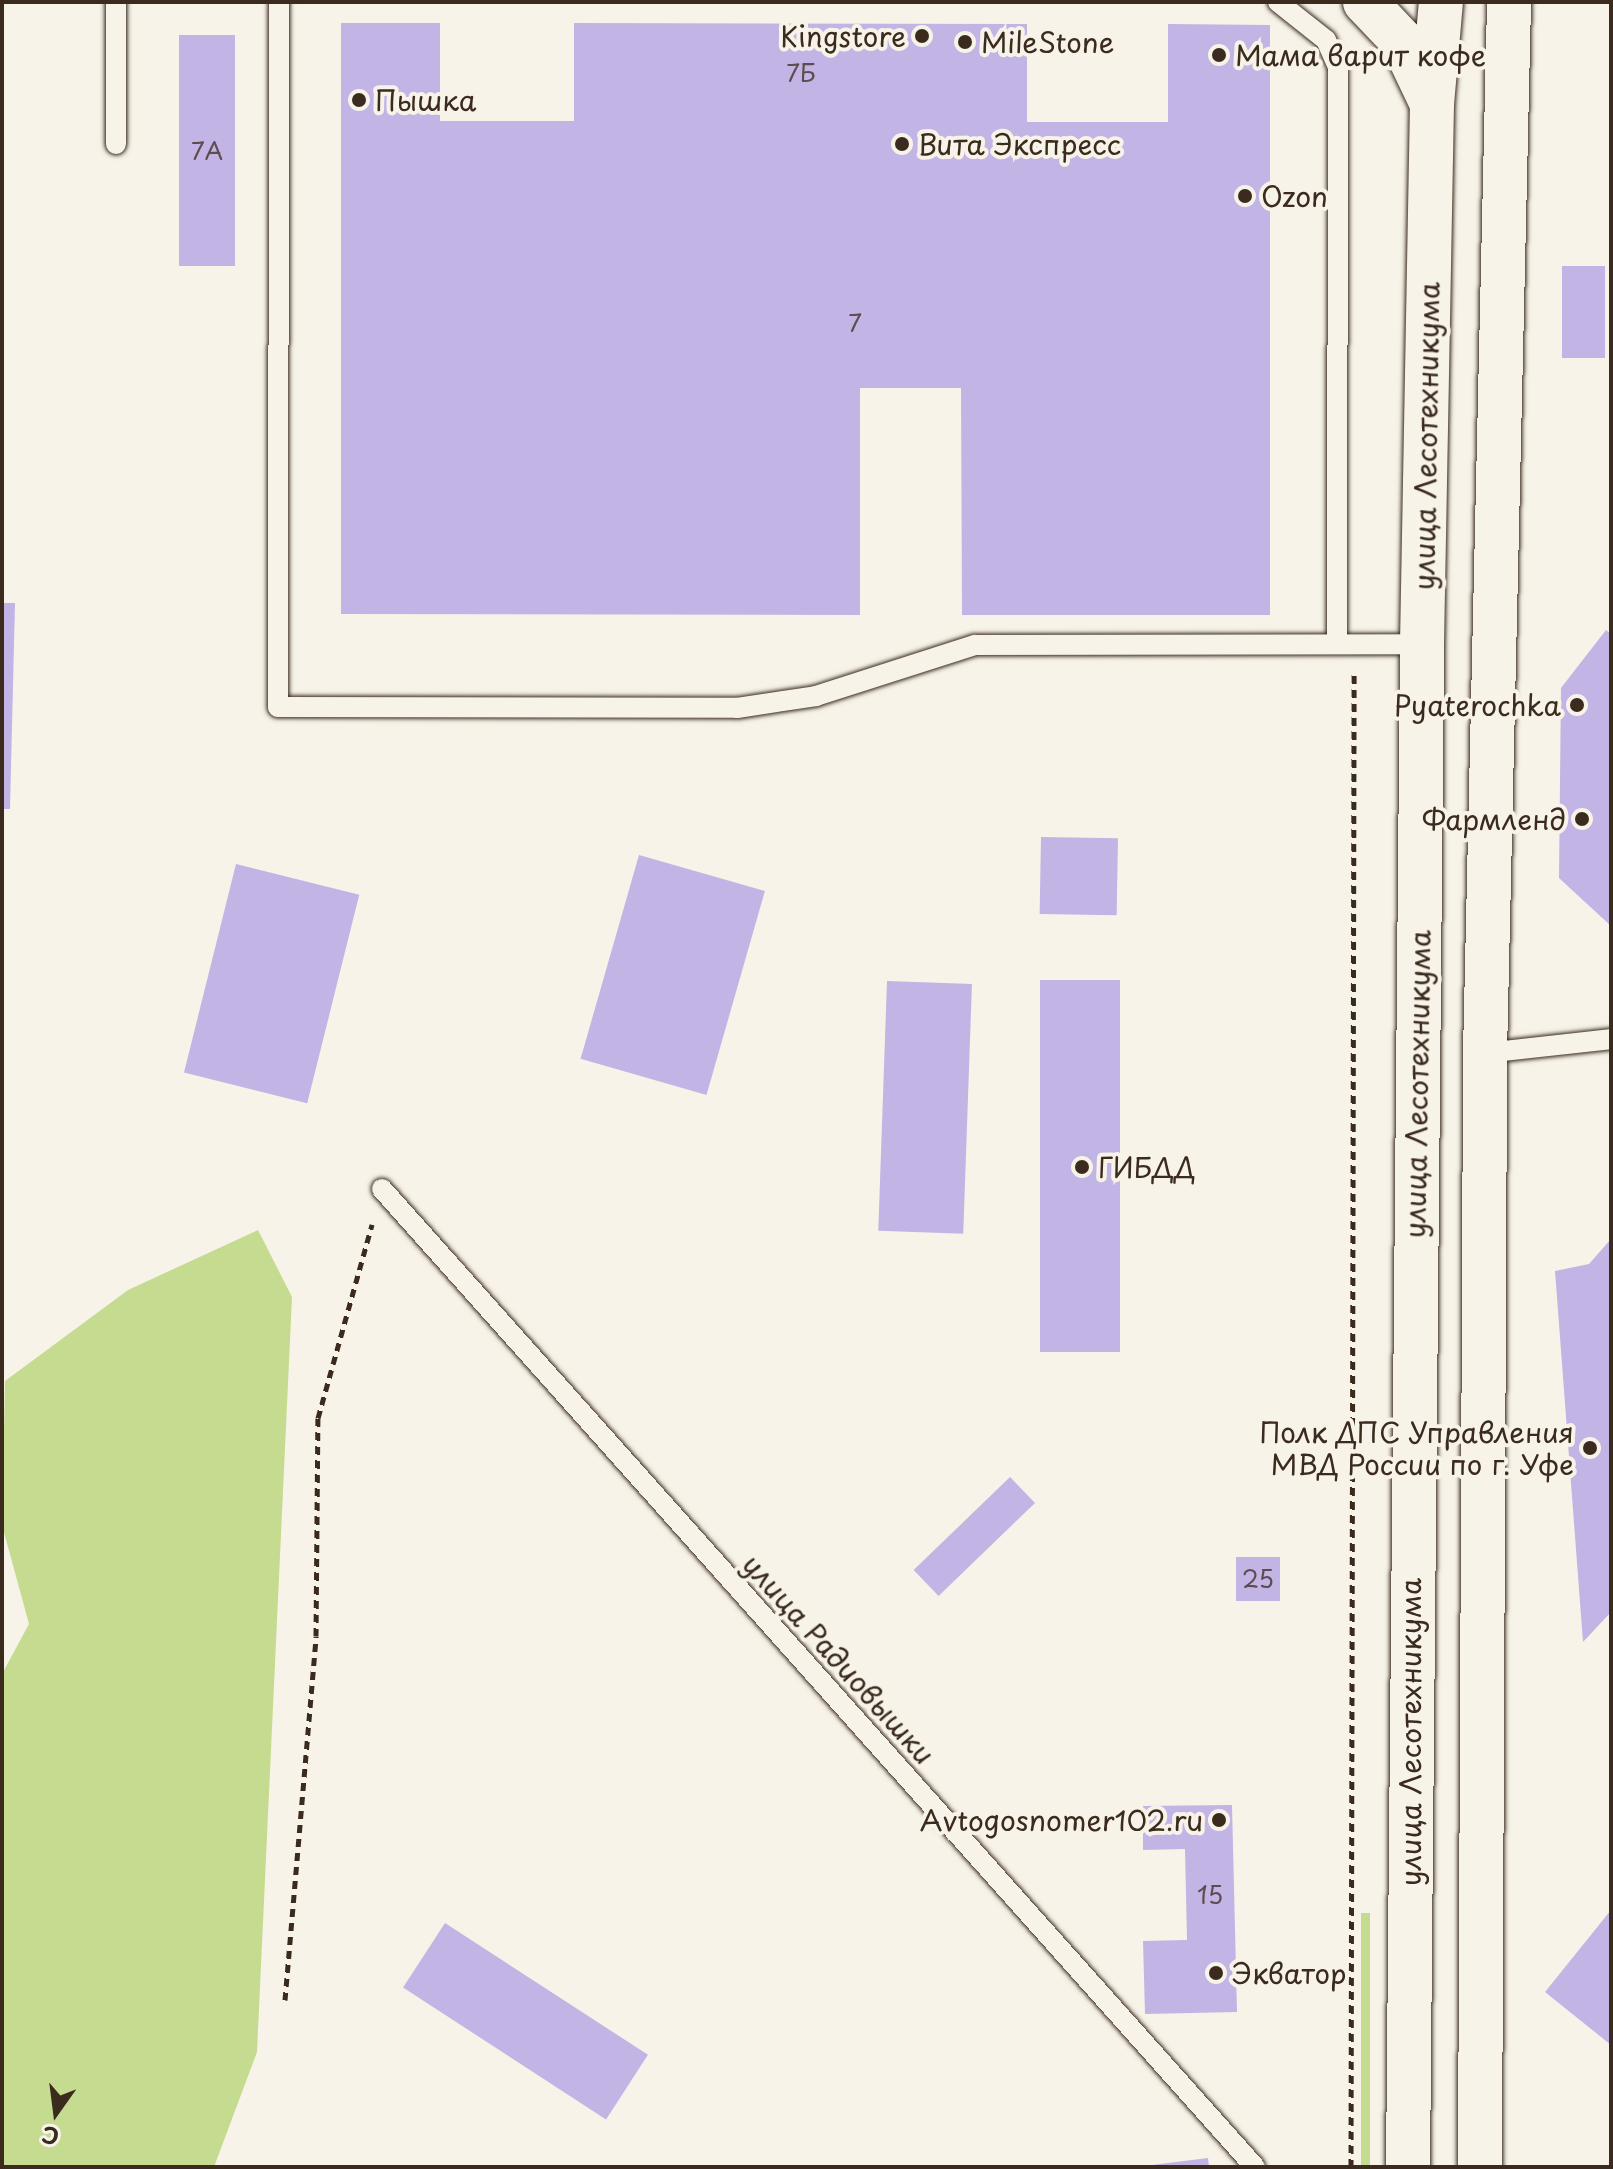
<!DOCTYPE html>
<html>
<head>
<meta charset="utf-8">
<style>
  body { margin:0 }
  #map { position:relative; width:1613px; height:2169px; overflow:hidden; background:#f7f3e8; font-family:"Playpen Sans",sans-serif }
  div>[style] { position:absolute }
  .green>* { inset:0; background:#c5db90; transform-origin:0 0 }
  .building>* { inset:0; background:#c2b4e5; transform-origin:0 0 }
  .path>* { height:5px; margin-top:-2.5px; transform-origin:0; background:repeating-linear-gradient(90deg,#3b2a1e 0 8px,transparent 0 14px) }
  .roads { filter:drop-shadow(0 0 2px #3b2a1e) drop-shadow(0 0 2px #3b2a1e) }
  .service>* { height:20px; margin:-10px; padding:0 10px; transform-origin:10px; border-radius:10px; background:#f7f3e8 }
  .secondary>* { height:44px; margin:-22px; padding:0 22px; transform-origin:22px; border-radius:22px; background:#f7f3e8 }
  .dots>* { width:22px; height:22px; translate:-50% -50%; box-sizing:border-box; border:4px solid #f7f3e8; border-radius:50% }
  span { translate:-50% -50%; white-space:nowrap; text-align:center; line-height:1.15; -webkit-text-stroke:8px #f7f3e8; paint-order:stroke }
  .number-label { font-size:24px; color:#5d4c50 }
  .number-label span { -webkit-text-stroke-width:0 }
  .poi-label { font-size:28px; color:#3b2a1e }
  .right { translate:-100% -50%; text-align:right }
  .left { translate:0 -50%; text-align:left }
  .street-label { font-size:28px; color:#3b2a1e }
  .frame { position:absolute; inset:0; border:4px solid #3b2a1e; pointer-events:none }
  .north { position:absolute; left:16px; top:2073px; width:80px; height:80px; -webkit-text-stroke:6px #f7f3e8; paint-order:stroke; rotate:194deg; font-size:22px; font-weight:700; line-height:32px; text-align:center; color:#3b2a1e }
  .north::after { content:''; display:block; margin:auto; width:28px; height:36px; background:#3b2a1e; clip-path:polygon(50% 0,100% 100%,50% 72%,0 100%) }
</style>
</head>
<body>
<div id="map">
  <div class="green">
    <i style="clip-path:polygon(258px 1230px,292px 1297px,257px 2052px,214px 2167px,2px 2167px,2px 1674px,29px 1624px,2px 1525px,5px 1381px,128px 1290px)"></i>
    <i style="left:1361px;top:1913px;width:9px;height:254px"></i>
  </div>
  <div class="building">
    <i style="clip-path:polygon(341px 23px,440px 23px,440px 121px,574px 121px,574px 23px,1027px 24px,1027px 122px,1168px 122px,1168px 24px,1270px 25px,1270px 615px,962px 615px,961px 388px,860px 388px,860px 615px,341px 614px)"></i>
    <i style="left:179px;top:35px;width:56px;height:231px"></i>
    <i style="left:1605px;top:266px;width:92px;height:43px;rotate:90deg"></i>
    <i style="clip-path:polygon(2px 603px,15px 603px,10px 809px,2px 809px)"></i>
    <i style="clip-path:polygon(1606px 630px,1611px 634px,1611px 926px,1559px 878px,1561px 688px)"></i>
    <i style="left:1041px;top:837px;width:77px;height:77px;rotate:1deg"></i>
    <i style="left:639px;top:855px;width:131px;height:212px;rotate:16deg"></i>
    <i style="left:236px;top:864px;width:127px;height:215px;rotate:14deg"></i>
    <i style="left:1120px;top:980px;width:372px;height:80px;rotate:90deg"></i>
    <i style="left:887px;top:981px;width:85px;height:250px;rotate:2deg"></i>
    <i style="clip-path:polygon(1611px 1239px,1611px 1612px,1583px 1642px,1555px 1271px,1589px 1264px)"></i>
    <i style="left:1010px;top:1477px;width:36px;height:134px;rotate:46deg"></i>
    <i style="left:1236px;top:1557px;width:44px;height:44px"></i>
    <i style="clip-path:polygon(1232px 1805px,1237px 2012px,1145px 2014px,1143px 1941px,1187px 1940px,1185px 1849px,1143px 1850px,1143px 1806px)"></i>
    <i style="clip-path:polygon(1611px 1910px,1611px 2045px,1545px 1992px)"></i>
    <i style="left:445px;top:1923px;width:242px;height:77px;rotate:33deg"></i>
    <i style="clip-path:polygon(1208px 2158px,1209px 2167px,1152px 2167px,1152px 2165px)"></i>
  </div>
  <div class="path">
    <i style="left:285px;top:2000px;width:365px;rotate:-85.1deg"></i>
    <i style="left:316px;top:1636px;width:218px;rotate:-89.5deg"></i>
    <i style="left:318px;top:1418px;width:201px;rotate:-74.4deg"></i>
    <i style="left:1351px;top:2167px;width:1493px;rotate:-89.88deg"></i>
  </div>
  <div class="roads">
    <div class="service">
      <i style="left:279px;top:2px;width:705px;rotate:90.08deg"></i>
      <i style="left:278px;top:707px;width:459px;rotate:0.1deg"></i>
      <i style="left:737px;top:708px;width:80px;rotate:-8.6deg"></i>
      <i style="left:816px;top:696px;width:167px;rotate:-17.8deg"></i>
      <i style="left:975px;top:645px;width:447px;rotate:-0.1deg"></i>
      <i style="left:1278px;top:2px;width:61px;rotate:38.4deg"></i>
      <i style="left:1326px;top:40px;width:30px;rotate:66deg"></i>
      <i style="left:1338px;top:67px;width:575px;rotate:90.1deg"></i>
      <i style="left:116px;top:144px;width:142px;rotate:-90deg"></i>
      <i style="left:1485px;top:1053px;width:127px;rotate:-6.3deg"></i>
      <i style="left:382px;top:1189px;width:1311px;rotate:48.25deg"></i>
    </div>
    <div class="secondary">
      <i style="left:1365px;top:2px;width:54px;rotate:46.5deg"></i>
      <i style="left:1402px;top:41px;width:70px;rotate:64.5deg"></i>
      <i style="left:1408px;top:2167px;width:1523px;rotate:-89.47deg"></i>
      <i style="left:1422px;top:644px;width:540px;rotate:-88.94deg"></i>
      <i style="left:1432px;top:104px;width:102px;rotate:-85deg"></i>
      <i style="left:1480px;top:2167px;width:1114px;rotate:-89.74deg"></i>
      <i style="left:1485px;top:1053px;width:1051px;rotate:-88.69deg"></i>
    </div>
  </div>
  <div class="dots">
    <i style="left:922px;top:36px;background:#3b2a1e"></i>
    <i style="left:965px;top:42px;background:#3b2a1e"></i>
    <i style="left:1219px;top:55px;background:#3b2a1e"></i>
    <i style="left:359px;top:100px;background:#3b2a1e"></i>
    <i style="left:902px;top:144px;background:#3b2a1e"></i>
    <i style="left:1245px;top:196px;background:#3b2a1e"></i>
    <i style="left:1577px;top:705px;background:#3b2a1e"></i>
    <i style="left:1582px;top:819px;background:#3b2a1e"></i>
    <i style="left:1082px;top:1167px;background:#3b2a1e"></i>
    <i style="left:1590px;top:1448px;background:#3b2a1e"></i>
    <i style="left:1219px;top:1820px;background:#3b2a1e"></i>
    <i style="left:1216px;top:1973px;background:#3b2a1e"></i>
  </div>
  <div class="number-label">
    <span style="left:801px;top:73px">7Б</span>
    <span style="left:207px;top:151px">7А</span>
    <span style="left:855px;top:323px">7</span>
    <span style="left:1258px;top:1579px">25</span>
    <span style="left:1210px;top:1895px">15</span>
  </div>
  <div class="poi-label">
    <span class="right" style="left:906px;top:36px">Kingstore</span>
    <span class="left" style="left:981px;top:42px">MileStone</span>
    <span class="left" style="left:1235px;top:55px">Мама варит кофе</span>
    <span class="left" style="left:375px;top:100px">Пышка</span>
    <span class="left" style="left:918px;top:144px">Вита Экспресс</span>
    <span class="left" style="left:1261px;top:196px">Ozon</span>
    <span class="right" style="left:1561px;top:705px">Pyaterochka</span>
    <span class="right" style="left:1566px;top:819px">Фармленд</span>
    <span class="left" style="left:1098px;top:1167px">ГИБДД</span>
    <span class="right" style="left:1574px;top:1448px">Полк ДПС Управления<br>МВД России по г. Уфе</span>
    <span class="right" style="left:1203px;top:1820px">Avtogosnomer102.ru</span>
    <span class="left" style="left:1232px;top:1973px">Экватор</span>
  </div>
  <div class="street-label">
    <span style="left:1426px;top:436px;rotate:-89deg">улица Лесотехникума</span>
    <span style="left:1417px;top:1084px;rotate:-89deg">улица Лесотехникума</span>
    <span style="left:839px;top:1659px;rotate:48deg">улица Радиовышки</span>
    <span style="left:1410px;top:1732px;rotate:-90deg">улица Лесотехникума</span>
  </div>
  <div class="frame"></div>
  <div class="north">С</div>
</div>
</body>
</html>
